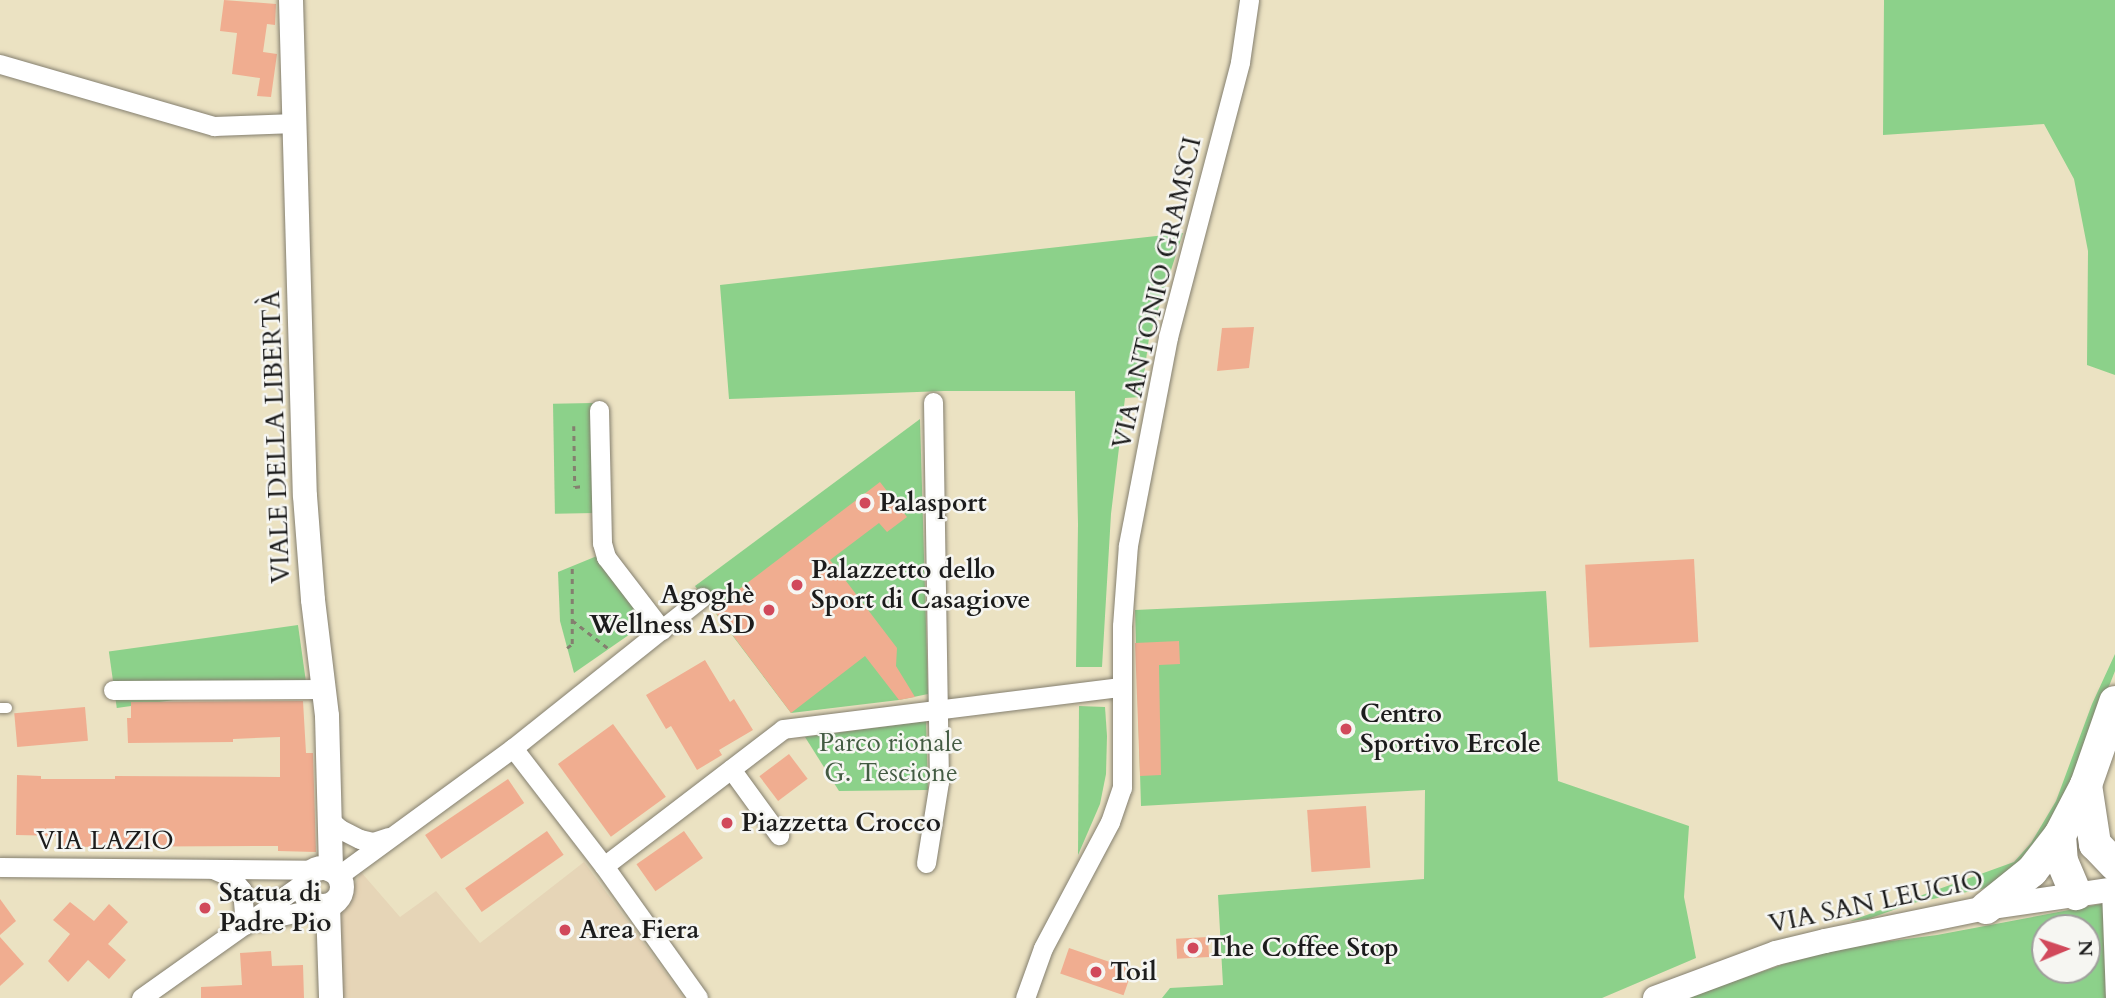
<!DOCTYPE html>
<html>
<head>
<meta charset="utf-8">
<style>
  body { margin:0 }
  #map { position:relative; width:2115px; height:998px; overflow:hidden; background:#ebe2c2; font-family:Cardo,serif }
  div>[style] { position:absolute }
  .built>* { inset:0; background:#e6d5b7 }
  .green>* { inset:0; background:#8cd18a; transform-origin:0 0 }
  .building>* { inset:0; background:#f0ad90; transform-origin:0 0 }
  .path>* { height:2.5px; margin-top:-1.25px; transform-origin:0; background:repeating-linear-gradient(90deg,#847f6f 0 5px,transparent 0 10px) }
  .roads { filter:drop-shadow(0 0 2px #847f6f) drop-shadow(0 0 2px #847f6f) }
  .service>* { height:10px; margin:-5px; padding:0 5px; transform-origin:5px; border-radius:5px; background:#fff }
  .minor>* { height:19px; margin:-9.5px; padding:0 9.5px; transform-origin:9.5px; border-radius:9.5px; background:#fff }
  .tertiary>* { height:24px; margin:-12px; padding:0 12px; transform-origin:12px; border-radius:12px; background:#fff }
  .tertiary>.ring { margin:-12px; padding:0; box-sizing:content-box; background:none; border:24px solid #fff; border-radius:50% }
  .trunk>* { height:32px; margin:-16px; padding:0 16px; transform-origin:16px; border-radius:16px; background:#fff }
  .dots>* { width:19px; height:19px; translate:-50% -50%; box-sizing:border-box; border:4px solid #f6f6f2; border-radius:50% }
  span { translate:-50% -50%; white-space:nowrap; text-align:center; line-height:1.15; -webkit-text-stroke:5px #f6f6f2; paint-order:stroke }
  .street-label { font-size:26px; color:#1c1c1c }
  .poi-label { font-size:26px; color:#1c1c1c; font-weight:700 }
  .left { translate:0 -50%; text-align:left }
  .right { translate:-100% -50%; text-align:right }
  .park-label { font-size:26px; color:#435b42 }
  .north { position:absolute; left:2031px; top:914px; width:70px; height:70px; box-sizing:border-box; background:#f6f6f2; border:2px solid #9f9f9c; border-radius:50%; rotate:88deg; font-size:19px; font-weight:700; line-height:28px; text-align:center; color:#1c1c1c }
  .north::after { content:''; display:block; margin:auto; width:24px; height:32px; background:#d1495b; clip-path:polygon(50% 0,100% 100%,50% 72%,0 100%) }
</style>
</head>
<body>
<div id="map">
  <div class="built">
    <i style="clip-path:polygon(584px 862px,684px 998px,342px 998px,340px 914px,361px 872px,400px 917px,436px 891px,480px 943px)"></i>
  </div>
  <div class="green">
    <i style="clip-path:polygon(1884px 0,2115px 0,2115px 375px,2087px 365px,2088px 251px,2074px 179px,2044px 124px,1883px 135px)"></i>
    <i style="clip-path:polygon(1183px 233px,1149px 338px,1141px 397px,1125px 398px,1111px 514px,1102px 667px,1076px 667px,1078px 524px,1075px 391px,944px 391px,729px 399px,720px 285px)"></i>
    <i style="left:593px;top:403px;width:110px;height:40px;rotate:89deg"></i>
    <i style="clip-path:polygon(920px 419px,928px 694px,899px 700px,791px 713px,695px 586px)"></i>
    <i style="clip-path:polygon(597px 556px,646px 623px,574px 673px,560px 621px,558px 572px)"></i>
    <i style="clip-path:polygon(1546px 591px,1558px 781px,1689px 826px,1684px 897px,1696px 958px,1602px 998px,1162px 998px,1170px 988px,1223px 985px,1218px 895px,1424px 879px,1425px 790px,1141px 806px,1135px 610px)"></i>
    <i style="left:298px;top:625px;width:57px;height:191px;rotate:82deg"></i>
    <i style="clip-path:polygon(2115px 654px,2115px 671px,2049px 838px,2008px 877px,1982px 889px,1913px 903px,1868px 919px,1850px 921px,2014px 862px,2031px 843px,2056px 801px,2092px 704px)"></i>
    <i style="clip-path:polygon(1079px 706px,1105px 707px,1107px 736px,1106px 774px,1100px 804px,1078px 855px)"></i>
    <i style="clip-path:polygon(926px 721px,928px 790px,839px 791px,805px 737px)"></i>
    <i style="clip-path:polygon(evenodd,2106px 903px,2111px 998px,1684px 998px,1793px 961px,1845px 947px,1937px 935px,2106px 903px,2045px 928px,2087px 928px,2087px 970px,2045px 970px,2045px 928px)"></i>
  </div>
  <div class="building">
    <i style="clip-path:polygon(224px 0,276px 4px,275px 25px,267px 24px,263px 52px,277px 54px,271px 97px,257px 96px,260px 78px,232px 74px,237px 33px,220px 31px)"></i>
    <i style="clip-path:polygon(1254px 327px,1249px 368px,1217px 371px,1222px 328px)"></i>
    <i style="clip-path:polygon(880px 482px,907px 517px,887px 532px,879px 523px,830px 560px,897px 648px,896px 666px,915px 697px,899px 700px,865px 656px,791px 713px,713px 609px)"></i>
    <i style="left:1694px;top:559px;width:83px;height:109px;rotate:87deg"></i>
    <i style="clip-path:polygon(1179px 641px,1180px 664px,1159px 665px,1161px 775px,1140px 776px,1135px 643px)"></i>
    <i style="clip-path:polygon(705px 660px,730px 702px,734px 699px,753px 730px,719px 750px,722px 755px,697px 770px,671px 726px,666px 729px,646px 695px)"></i>
    <i style="clip-path:polygon(303px 701px,306px 753px,313px 753px,316px 852px,278px 851px,278px 846px,61px 847px,61px 836px,16px 835px,17px 775px,41px 776px,41px 779px,115px 779px,115px 776px,280px 777px,280px 737px,233px 739px,233px 742px,128px 743px,127px 718px,131px 718px,131px 702px)"></i>
    <i style="left:85px;top:707px;width:34px;height:71px;rotate:85deg"></i>
    <i style="left:613px;top:724px;width:90px;height:68px;rotate:54deg"></i>
    <i style="left:789px;top:754px;width:31px;height:37px;rotate:53deg"></i>
    <i style="left:508px;top:779px;width:29px;height:100px;rotate:56deg"></i>
    <i style="left:1366px;top:806px;width:62px;height:59px;rotate:86deg"></i>
    <i style="left:547px;top:831px;width:29px;height:100px;rotate:55deg"></i>
    <i style="left:684px;top:831px;width:33px;height:58px;rotate:55deg"></i>
    <i style="clip-path:polygon(0 899px,16px 921px,0 935px)"></i>
    <i style="clip-path:polygon(70px 902px,94px 921px,109px 904px,128px 922px,108px 944px,126px 960px,109px 979px,88px 960px,68px 982px,48px 961px,70px 934px,53px 920px)"></i>
    <i style="clip-path:polygon(0 937px,24px 964px,0 986px)"></i>
    <i style="left:1208px;top:937px;width:20px;height:32px;rotate:87deg"></i>
    <i style="left:1069px;top:948px;width:67px;height:27px;rotate:19deg"></i>
    <i style="clip-path:polygon(271px 951px,272px 966px,303px 965px,304px 998px,201px 998px,201px 987px,242px 985px,240px 953px)"></i>
  </div>
  <div class="path">
    <i style="left:574px;top:426px;width:61px;rotate:89.1deg"></i>
    <i style="left:575px;top:487px;width:8px;rotate:-7deg"></i>
    <i style="left:572px;top:620px;width:46px;rotate:37.9deg"></i>
    <i style="left:567px;top:648px;width:6px;rotate:-39deg"></i>
    <i style="left:572px;top:644px;width:78px;rotate:-90deg"></i>
  </div>
  <div class="roads">
    <div class="service">
      <i style="left:0;top:708px;width:7px"></i>
    </div>
    <div class="minor">
      <i style="left:0;top:64px;width:223px;rotate:16.2deg"></i>
      <i style="left:214px;top:126px;width:81px;rotate:-2.1deg"></i>
      <i style="left:599px;top:410px;width:133px;rotate:88.7deg"></i>
      <i style="left:602px;top:543px;width:15px;rotate:74deg"></i>
      <i style="left:606px;top:557px;width:92px;rotate:52.5deg"></i>
      <i style="left:113px;top:690px;width:211px;rotate:-0.3deg"></i>
      <i style="left:513px;top:748px;width:149px;rotate:52.4deg"></i>
      <i style="left:604px;top:866px;width:162px;rotate:54.5deg"></i>
      <i style="left:731px;top:769px;width:82px;rotate:54deg"></i>
      <i style="left:330px;top:820px;width:13px;rotate:42deg"></i>
      <i style="left:340px;top:829px;width:22px;rotate:27deg"></i>
      <i style="left:360px;top:839px;width:13px;rotate:13deg"></i>
      <i style="left:373px;top:842px;width:16px;rotate:-18deg"></i>
      <i style="left:926px;top:863px;width:82px;rotate:-80.9deg"></i>
      <i style="left:939px;top:782px;width:380px;rotate:-90.9deg"></i>
      <i style="left:604px;top:866px;width:225px;rotate:-37.4deg"></i>
      <i style="left:783px;top:729px;width:341px;rotate:-7.1deg"></i>
      <i style="left:0;top:867px;width:314px;rotate:0.5deg"></i>
      <i style="left:213px;top:869px;width:20px;rotate:24deg"></i>
      <i style="left:231px;top:877px;width:17px;rotate:50deg"></i>
      <i style="left:242px;top:890px;width:35px;rotate:85deg"></i>
      <i style="left:338px;top:876px;width:217px;rotate:-36.2deg"></i>
      <i style="left:513px;top:748px;width:242px;rotate:-38.6deg"></i>
      <i style="left:2111px;top:889px;width:109px;rotate:87.9deg"></i>
      <i style="left:259px;top:921px;width:63px;rotate:-12.9deg"></i>
      <i style="left:141px;top:998px;width:200px;rotate:-35.4deg"></i>
      <i style="left:1025px;top:998px;width:53px;rotate:-70.2deg"></i>
      <i style="left:1043px;top:948px;width:143px;rotate:-62deg"></i>
      <i style="left:1110px;top:822px;width:36px;rotate:-71deg"></i>
      <i style="left:1122px;top:788px;width:162px;rotate:-90deg"></i>
      <i style="left:1122px;top:626px;width:81px;rotate:-85.8deg"></i>
      <i style="left:1128px;top:545px;width:212px;rotate:-79.1deg"></i>
      <i style="left:1168px;top:337px;width:284px;rotate:-75.3deg"></i>
      <i style="left:1240px;top:62px;width:63px;rotate:-81.7deg"></i>
    </div>
    <div class="tertiary">
      <i style="left:291px;top:0;width:496px;rotate:88.4deg"></i>
      <i style="left:305px;top:496px;width:104px;rotate:85.6deg"></i>
      <i style="left:313px;top:600px;width:117px;rotate:83.1deg"></i>
      <i style="left:327px;top:716px;width:154px;rotate:88.5deg"></i>
      <i class="ring" style="left:304px;top:868px;width:14px;height:14px"></i>
      <i style="left:328px;top:906px;width:92px;rotate:88.1deg"></i>
      <i style="left:1655px;top:998px;width:129px;rotate:-20.4deg"></i>
      <i style="left:1776px;top:953px;width:50px;rotate:-13.8deg"></i>
      <i style="left:1825px;top:941px;width:164px;rotate:-11.6deg"></i>
      <i style="left:1986px;top:908px;width:130px;rotate:-8.4deg"></i>
    </div>
    <div class="trunk">
      <i style="left:2086px;top:785px;width:60px;rotate:81.3deg"></i>
      <i style="left:2095px;top:844px;width:29px;rotate:46deg"></i>
      <i style="left:2060px;top:835px;width:26px;rotate:86deg"></i>
      <i style="left:2062px;top:861px;width:36px;rotate:67deg"></i>
      <i style="left:1986px;top:908px;width:59px;rotate:-38.8deg"></i>
      <i style="left:2032px;top:871px;width:46px;rotate:-52.1deg"></i>
      <i style="left:2060px;top:835px;width:56px;rotate:-62.5deg"></i>
      <i style="left:2086px;top:785px;width:88px;rotate:-70.7deg"></i>
    </div>
  </div>
  <div class="dots">
    <i style="left:865px;top:503px;background:#d1495b"></i>
    <i style="left:797px;top:585px;background:#d1495b"></i>
    <i style="left:769px;top:610px;background:#d1495b"></i>
    <i style="left:1346px;top:729px;background:#d1495b"></i>
    <i style="left:727px;top:823px;background:#d1495b"></i>
    <i style="left:205px;top:908px;background:#d1495b"></i>
    <i style="left:565px;top:930px;background:#d1495b"></i>
    <i style="left:1193px;top:948px;background:#d1495b"></i>
    <i style="left:1096px;top:972px;background:#d1495b"></i>
  </div>
  <div class="street-label">
    <span style="left:1157px;top:293px;rotate:-77deg">VIA ANTONIO GRAMSCI</span>
    <span style="left:276px;top:437px;rotate:-92deg">VIALE DELLA LIBERTÀ</span>
    <span style="left:105px;top:841px">VIA LAZIO</span>
    <span style="left:1876px;top:902px;rotate:-12deg">VIA SAN LEUCIO</span>
  </div>
  <div class="poi-label">
    <span class="left" style="left:879px;top:503px">Palasport</span>
    <span class="left" style="left:811px;top:585px">Palazzetto dello<br>Sport di Casagiove</span>
    <span class="right" style="left:755px;top:610px">Agoghè<br>Wellness ASD</span>
    <span class="left" style="left:1360px;top:729px">Centro<br>Sportivo Ercole</span>
    <span class="left" style="left:741px;top:823px">Piazzetta Crocco</span>
    <span class="left" style="left:219px;top:908px">Statua di<br>Padre Pio</span>
    <span class="left" style="left:579px;top:930px">Area Fiera</span>
    <span class="left" style="left:1207px;top:948px">The Coffee Stop</span>
    <span class="left" style="left:1110px;top:972px">Toil</span>
  </div>
  <div class="park-label">
    <span style="left:891px;top:758px">Parco rionale<br>G. Tescione</span>
  </div>
  <div class="north">N</div>
</div>
</body>
</html>
